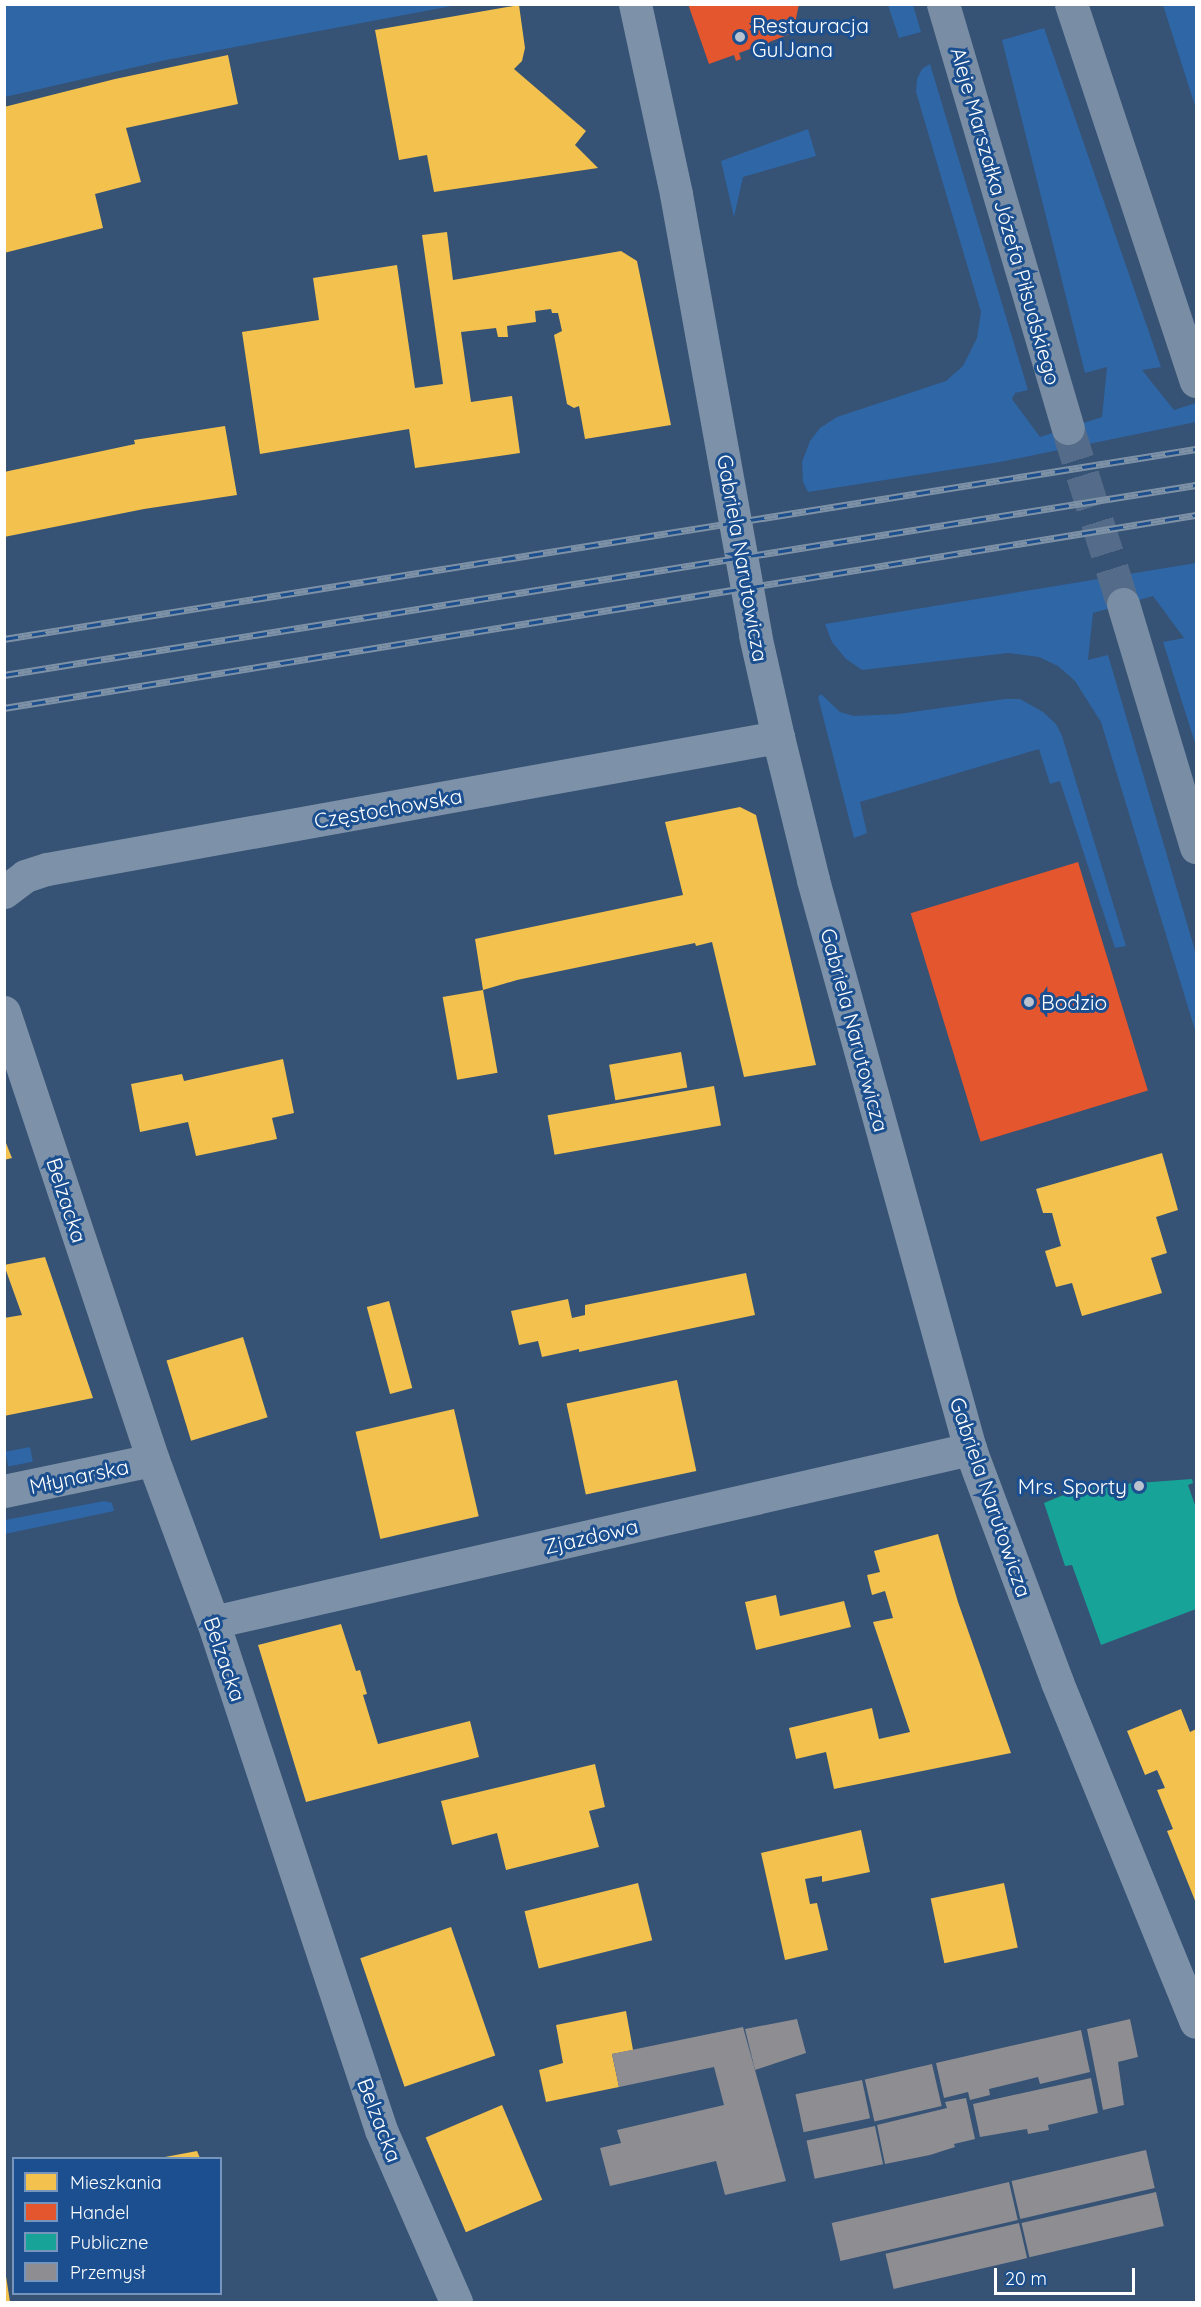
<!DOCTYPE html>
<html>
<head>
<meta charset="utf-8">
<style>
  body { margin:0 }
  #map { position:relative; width:1201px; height:2307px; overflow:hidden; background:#365274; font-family:Quicksand,sans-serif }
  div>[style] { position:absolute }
  .green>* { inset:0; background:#2f66a5; transform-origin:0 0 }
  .homes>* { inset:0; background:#f2c14e; transform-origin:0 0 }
  .shops>* { inset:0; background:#e4572e; transform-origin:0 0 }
  .public>* { inset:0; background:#17a398 }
  .industry>* { inset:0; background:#8d8d92; transform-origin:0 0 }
  .secondary-tunnel>* { height:33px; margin-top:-16.5px; transform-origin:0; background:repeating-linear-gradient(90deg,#546c89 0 33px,transparent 0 49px) }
  .minor>* { height:33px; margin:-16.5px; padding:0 16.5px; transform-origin:16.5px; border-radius:16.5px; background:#7d92a8 }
  .secondary>* { height:33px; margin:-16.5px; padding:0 16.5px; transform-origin:16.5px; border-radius:16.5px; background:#798da4 }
  .rail>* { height:7px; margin-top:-3.5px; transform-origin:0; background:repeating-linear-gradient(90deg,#1b4f8f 0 14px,#7e92a7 0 28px); box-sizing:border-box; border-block:2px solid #7e92a7 }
  .dots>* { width:16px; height:16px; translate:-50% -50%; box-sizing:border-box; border:3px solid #1b4f8f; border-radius:50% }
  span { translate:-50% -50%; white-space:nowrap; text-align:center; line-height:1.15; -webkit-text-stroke:6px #1b4f8f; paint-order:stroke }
  .poi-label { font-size:21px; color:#fff }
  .left { translate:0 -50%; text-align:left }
  .right { translate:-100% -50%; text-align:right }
  .street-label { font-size:21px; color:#fff }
  .frame { position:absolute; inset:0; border:6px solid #fff; pointer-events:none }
  .legend { position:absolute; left:12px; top:2157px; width:210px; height:138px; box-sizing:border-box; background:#1b4f8f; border:2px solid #7695bc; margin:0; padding:8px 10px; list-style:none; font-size:18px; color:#fff }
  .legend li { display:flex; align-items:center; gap:12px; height:30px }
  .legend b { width:30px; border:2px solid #7695bc }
  .scale { position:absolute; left:994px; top:2268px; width:141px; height:27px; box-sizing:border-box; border:3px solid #fff; border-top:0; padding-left:8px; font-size:18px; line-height:21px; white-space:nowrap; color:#fff; -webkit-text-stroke:4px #1b4f8f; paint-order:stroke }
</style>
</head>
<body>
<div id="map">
  <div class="green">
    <i style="clip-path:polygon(4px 5px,5px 4px,457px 5px,166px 60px,5px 97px)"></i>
    <i style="clip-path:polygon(888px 5px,913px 5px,921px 32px,899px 38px)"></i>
    <i style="clip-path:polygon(1163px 5px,1196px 5px,1196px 109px)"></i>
    <i style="clip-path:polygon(1044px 28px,1161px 367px,1142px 370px,1174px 410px,1196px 403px,1196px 422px,1000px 462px,808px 492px,803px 482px,802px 462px,810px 441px,820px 428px,837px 417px,946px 381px,963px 366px,977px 338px,981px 312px,916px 92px,917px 79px,922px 69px,930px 64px,1028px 390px,1015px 393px,1012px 399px,1040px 437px,1102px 417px,1107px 367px,1085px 373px,1002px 40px)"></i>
    <i style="clip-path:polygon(808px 129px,816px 156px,743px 177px,734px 217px,721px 161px)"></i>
    <i style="clip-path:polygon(1196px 563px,1196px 746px,1163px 642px,1184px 638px,1153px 596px,1093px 613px,1088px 660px,1108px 655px,1196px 954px,1196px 1033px,1101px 722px,1075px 681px,1058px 666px,1039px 657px,1008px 653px,862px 670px,846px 659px,832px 642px,825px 624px)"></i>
    <i style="clip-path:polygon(821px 694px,840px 712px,854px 716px,898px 714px,1005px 699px,1020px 699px,1043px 712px,1056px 724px,1062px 736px,1126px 946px,1115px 948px,1060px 781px,1050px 784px,1039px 749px,860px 802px,867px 833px,854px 838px,818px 697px)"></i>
    <i style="left:30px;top:1447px;width:15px;height:25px;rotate:79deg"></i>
    <i style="clip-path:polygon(104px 1501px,112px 1503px,114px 1511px,5px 1534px,5px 1520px)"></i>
  </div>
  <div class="homes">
    <i style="clip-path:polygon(519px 5px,525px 48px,522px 61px,514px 69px,586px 131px,575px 145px,598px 168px,434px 192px,427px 155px,399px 160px,375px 30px)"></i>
    <i style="clip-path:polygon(228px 55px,238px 104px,126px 128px,141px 182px,95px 194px,103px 228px,4px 253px,4px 107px,115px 79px)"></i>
    <i style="clip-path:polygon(447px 232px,453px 280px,621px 251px,637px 261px,671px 425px,585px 439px,579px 406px,574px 408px,567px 404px,554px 335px,562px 331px,558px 313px,552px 313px,551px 309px,535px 311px,536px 322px,507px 326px,508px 337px,498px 337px,496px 328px,461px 332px,471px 402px,512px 396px,520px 453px,415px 468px,409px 429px,260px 454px,242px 332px,319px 320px,313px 278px,397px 265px,415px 388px,443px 384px,422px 235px)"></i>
    <i style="clip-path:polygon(225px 426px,237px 495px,144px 509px,4px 537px,4px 472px,135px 444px,134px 440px)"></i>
    <i style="clip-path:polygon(740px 807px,756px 815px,816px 1065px,744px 1077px,712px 942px,696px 946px,695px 943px,517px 980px,483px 990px,475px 939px,683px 895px,665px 822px)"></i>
    <i style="left:483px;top:990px;width:84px;height:41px;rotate:80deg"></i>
    <i style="left:681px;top:1052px;width:36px;height:73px;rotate:80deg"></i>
    <i style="clip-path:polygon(283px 1059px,294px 1113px,272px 1118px,277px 1139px,196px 1156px,188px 1122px,140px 1132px,131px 1084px,182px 1074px,184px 1081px)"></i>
    <i style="left:714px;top:1086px;width:40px;height:169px;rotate:80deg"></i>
    <i style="clip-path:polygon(4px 1138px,12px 1158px,4px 1160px)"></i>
    <i style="clip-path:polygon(1162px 1153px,1178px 1210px,1156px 1217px,1167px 1253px,1151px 1258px,1162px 1293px,1082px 1316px,1072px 1283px,1056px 1287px,1045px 1251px,1061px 1246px,1052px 1213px,1043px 1213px,1036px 1189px)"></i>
    <i style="clip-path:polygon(45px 1257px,93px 1398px,4px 1416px,4px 1318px,22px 1315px,4px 1265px)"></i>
    <i style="clip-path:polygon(746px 1273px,755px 1315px,579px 1352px,579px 1349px,542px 1357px,538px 1341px,519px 1345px,511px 1311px,568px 1299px,572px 1318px,585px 1315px,585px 1305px)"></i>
    <i style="left:389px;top:1301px;width:90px;height:23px;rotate:75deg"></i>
    <i style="left:243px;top:1337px;width:84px;height:80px;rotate:73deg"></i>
    <i style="left:677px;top:1380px;width:93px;height:113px;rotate:78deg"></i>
    <i style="left:454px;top:1409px;width:110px;height:101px;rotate:77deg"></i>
    <i style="clip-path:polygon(938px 1534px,958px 1602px,1011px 1753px,834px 1789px,826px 1752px,796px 1759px,789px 1728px,872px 1708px,879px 1739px,910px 1732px,873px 1622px,893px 1618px,885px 1591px,872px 1595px,867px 1575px,880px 1572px,874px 1551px)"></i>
    <i style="clip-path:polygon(776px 1595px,780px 1616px,844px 1601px,851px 1627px,756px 1650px,745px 1602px)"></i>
    <i style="clip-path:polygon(341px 1624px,356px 1671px,360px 1670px,367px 1694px,363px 1695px,378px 1744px,470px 1721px,479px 1757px,306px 1802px,258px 1645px)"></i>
    <i style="clip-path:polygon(1181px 1709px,1190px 1732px,1196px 1729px,1196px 1903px,1167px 1831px,1173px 1829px,1157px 1790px,1165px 1788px,1157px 1770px,1145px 1775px,1127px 1731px)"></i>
    <i style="clip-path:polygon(595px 1764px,605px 1807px,589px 1811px,599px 1847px,506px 1870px,497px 1833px,452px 1845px,441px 1801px)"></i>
    <i style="clip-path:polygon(861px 1830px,870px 1872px,822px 1882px,822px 1876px,805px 1879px,810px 1904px,817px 1903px,828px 1950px,785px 1960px,761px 1853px)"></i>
    <i style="left:638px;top:1883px;width:59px;height:117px;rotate:76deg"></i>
    <i style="left:1004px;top:1883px;width:66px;height:75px;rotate:78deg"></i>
    <i style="left:451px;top:1927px;width:136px;height:96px;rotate:71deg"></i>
    <i style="clip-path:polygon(626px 2011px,633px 2050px,612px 2054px,619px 2087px,546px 2102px,539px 2070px,563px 2063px,556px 2025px)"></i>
    <i style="left:502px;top:2105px;width:103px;height:83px;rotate:67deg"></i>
    <i style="clip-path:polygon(197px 2151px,200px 2158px,165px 2158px,165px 2157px)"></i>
    <i style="clip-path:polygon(6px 2276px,10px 2302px,4px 2302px)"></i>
  </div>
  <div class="shops">
    <i style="clip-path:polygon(688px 4px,799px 4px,793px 33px,769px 42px,771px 50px,763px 52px,761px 45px,739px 53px,741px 59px,736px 61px,734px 55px,709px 64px)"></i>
    <i style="left:1078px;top:862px;width:239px;height:175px;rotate:73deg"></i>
  </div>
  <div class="public">
    <i style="clip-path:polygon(1192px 1479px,1193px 1483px,1188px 1485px,1196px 1508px,1196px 1609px,1101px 1645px,1072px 1565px,1065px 1566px,1044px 1503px,1083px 1487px)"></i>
  </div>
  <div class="industry">
    <i style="clip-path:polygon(797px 2019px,806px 2053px,755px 2070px,745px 2029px)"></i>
    <i style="clip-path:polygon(1130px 2019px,1138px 2057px,1118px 2062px,1124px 2105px,1103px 2110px,1087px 2029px)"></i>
    <i style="clip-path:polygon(743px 2027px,786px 2181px,725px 2195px,716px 2161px,610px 2186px,600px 2148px,621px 2143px,617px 2130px,724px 2105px,714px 2067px,619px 2087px,612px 2054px)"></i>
    <i style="clip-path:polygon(1081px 2030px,1090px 2072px,1040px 2084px,1038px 2077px,989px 2089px,990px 2095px,970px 2100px,968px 2092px,944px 2098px,936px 2063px)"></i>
    <i style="left:932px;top:2064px;width:43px;height:69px;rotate:77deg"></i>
    <i style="clip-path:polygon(1091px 2078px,1098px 2113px,1048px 2125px,1049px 2130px,1028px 2134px,1027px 2129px,980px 2137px,973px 2104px)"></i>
    <i style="left:862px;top:2080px;width:39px;height:68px;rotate:78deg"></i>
    <i style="clip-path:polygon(966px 2098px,975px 2139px,954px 2144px,955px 2147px,930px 2155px,885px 2164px,877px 2125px,947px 2108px,945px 2102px)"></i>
    <i style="left:875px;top:2126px;width:39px;height:70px;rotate:78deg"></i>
    <i style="left:1146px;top:2150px;width:39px;height:138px;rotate:77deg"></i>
    <i style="left:1009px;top:2182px;width:39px;height:182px;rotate:77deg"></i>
    <i style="left:1156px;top:2192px;width:35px;height:138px;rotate:77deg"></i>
    <i style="left:1019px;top:2223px;width:36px;height:137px;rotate:77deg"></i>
  </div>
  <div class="secondary-tunnel">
    <i style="left:1068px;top:428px;width:184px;rotate:72.6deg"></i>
  </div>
  <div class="minor">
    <i style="left:635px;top:4px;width:194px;rotate:77.8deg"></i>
    <i style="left:676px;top:194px;width:448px;rotate:79.8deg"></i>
    <i style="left:755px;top:635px;width:105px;rotate:77.3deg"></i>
    <i style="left:778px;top:737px;width:147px;rotate:76.2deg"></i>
    <i style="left:813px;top:880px;width:590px;rotate:74.57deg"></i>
    <i style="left:970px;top:1449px;width:249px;rotate:69.5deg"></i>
    <i style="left:1057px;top:1682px;width:367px;rotate:67.8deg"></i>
    <i style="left:4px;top:892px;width:26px;rotate:-37deg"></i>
    <i style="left:25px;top:876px;width:23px;rotate:-18deg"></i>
    <i style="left:47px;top:869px;width:743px;rotate:-10.24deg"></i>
    <i style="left:4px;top:1012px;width:472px;rotate:71.6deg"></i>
    <i style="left:153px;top:1460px;width:173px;rotate:69.7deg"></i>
    <i style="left:213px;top:1622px;width:535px;rotate:71.7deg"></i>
    <i style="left:381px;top:2130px;width:188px;rotate:66.4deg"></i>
    <i style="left:4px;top:1491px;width:152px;rotate:-11.8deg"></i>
    <i style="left:213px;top:1622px;width:777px;rotate:-12.87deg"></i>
  </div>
  <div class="secondary">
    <i style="left:943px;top:4px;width:442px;rotate:73.6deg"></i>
    <i style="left:1071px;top:4px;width:397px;rotate:71.7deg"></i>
    <i style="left:1123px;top:604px;width:254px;rotate:73.3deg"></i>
  </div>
  <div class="rail">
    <i style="left:4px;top:639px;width:1207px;rotate:-9.06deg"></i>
    <i style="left:4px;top:675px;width:1207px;rotate:-9.06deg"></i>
    <i style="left:4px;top:708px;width:1208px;rotate:-9.2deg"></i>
  </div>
  <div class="dots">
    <i style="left:740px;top:37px;background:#b9c2ce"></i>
    <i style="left:1029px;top:1002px;background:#b9c2ce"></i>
    <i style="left:1139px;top:1486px;background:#b9c2ce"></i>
  </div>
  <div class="poi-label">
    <span class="left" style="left:752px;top:37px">Restauracja<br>GulJana</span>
    <span class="left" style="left:1041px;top:1002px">Bodzio</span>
    <span class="right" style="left:1127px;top:1486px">Mrs. Sporty</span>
  </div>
  <div class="street-label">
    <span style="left:1006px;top:216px;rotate:74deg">Aleje Marszałka Józefa Piłsudskiego</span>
    <span style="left:743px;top:558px;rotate:80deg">Gabriela Narutowicza</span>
    <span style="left:388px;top:808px;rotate:-10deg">Częstochowska</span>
    <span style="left:855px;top:1030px;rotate:75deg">Gabriela Narutowicza</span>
    <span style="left:67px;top:1200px;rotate:72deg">Belzacka</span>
    <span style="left:79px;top:1476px;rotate:-12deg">Młynarska</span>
    <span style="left:991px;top:1497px;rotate:71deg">Gabriela Narutowicza</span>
    <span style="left:591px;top:1536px;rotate:-13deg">Zjazdowa</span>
    <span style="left:225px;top:1659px;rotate:71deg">Belzacka</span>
    <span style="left:380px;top:2120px;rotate:69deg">Belzacka</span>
  </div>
  <div class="frame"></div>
  <ul class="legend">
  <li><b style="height:16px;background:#f2c14e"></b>Mieszkania</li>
  <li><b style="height:16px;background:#e4572e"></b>Handel</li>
  <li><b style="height:16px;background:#17a398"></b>Publiczne</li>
  <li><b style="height:16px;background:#8d8d92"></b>Przemysł</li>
  </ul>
  <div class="scale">20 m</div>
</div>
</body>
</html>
